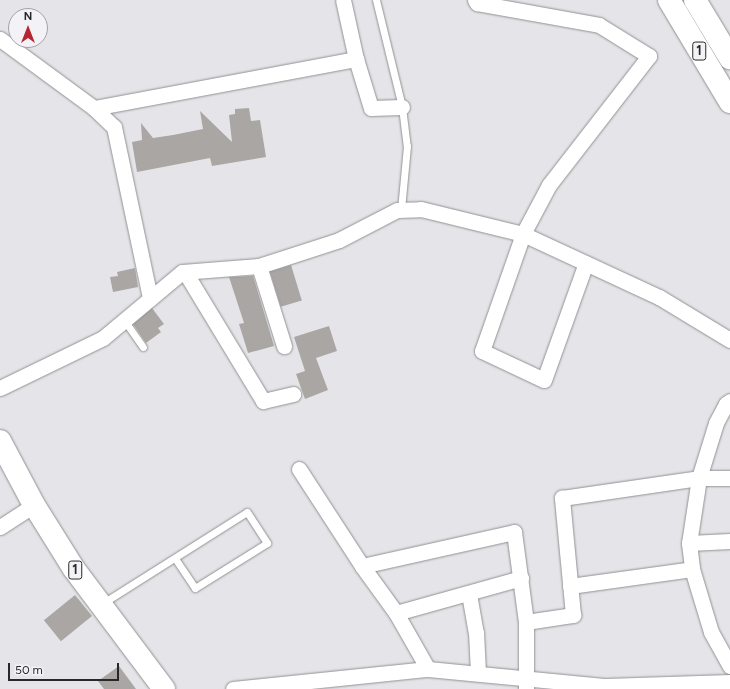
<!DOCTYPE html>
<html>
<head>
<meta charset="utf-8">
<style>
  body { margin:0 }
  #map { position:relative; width:730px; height:689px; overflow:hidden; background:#e5e5e9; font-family:Figtree,sans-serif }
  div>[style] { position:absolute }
  .building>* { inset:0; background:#aaa6a4; transform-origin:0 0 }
  .roads { filter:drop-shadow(0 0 1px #919194) drop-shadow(0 0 1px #919194) }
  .service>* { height:7px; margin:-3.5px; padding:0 3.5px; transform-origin:3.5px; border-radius:3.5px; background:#fff }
  .minor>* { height:15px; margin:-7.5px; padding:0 7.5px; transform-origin:7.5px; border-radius:7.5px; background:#fff }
  .primary>* { height:22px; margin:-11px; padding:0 11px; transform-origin:11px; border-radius:11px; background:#fff }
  span { translate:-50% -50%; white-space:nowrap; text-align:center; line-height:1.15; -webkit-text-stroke:3.5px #f3f2f6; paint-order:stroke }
  .shield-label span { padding:1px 3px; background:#f3f2f6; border:1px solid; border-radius:3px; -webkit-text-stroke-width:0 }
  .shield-label { font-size:13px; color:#282829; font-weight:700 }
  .north { position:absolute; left:8px; top:8px; width:40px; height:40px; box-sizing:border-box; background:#f3f2f6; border:1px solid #a2a1a4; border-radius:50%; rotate:0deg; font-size:11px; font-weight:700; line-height:16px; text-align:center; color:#282829 }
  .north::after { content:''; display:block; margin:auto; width:14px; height:18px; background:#b62531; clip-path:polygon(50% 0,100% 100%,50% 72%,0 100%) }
  .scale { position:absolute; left:8px; top:663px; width:111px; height:18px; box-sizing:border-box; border:2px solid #282829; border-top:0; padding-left:5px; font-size:12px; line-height:14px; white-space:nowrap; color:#282829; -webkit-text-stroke:3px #f3f2f6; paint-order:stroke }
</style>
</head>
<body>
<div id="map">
  <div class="building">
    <i style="clip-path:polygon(249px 108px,251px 121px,260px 120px,266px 157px,212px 166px,210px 158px,137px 172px,132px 142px,142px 140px,141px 123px,153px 138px,173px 135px,203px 129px,200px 111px,232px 142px,229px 115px,235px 114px,235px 109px)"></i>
    <i style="left:291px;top:265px;width:37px;height:22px;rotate:73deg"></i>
    <i style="clip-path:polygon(135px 268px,138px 287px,113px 292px,110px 277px,118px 276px,117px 272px)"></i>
    <i style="clip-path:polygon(253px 276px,274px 346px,248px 353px,239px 324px,244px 323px,229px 277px)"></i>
    <i style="clip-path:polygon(152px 308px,164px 324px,158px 328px,161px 332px,146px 343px,133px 324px)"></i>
    <i style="clip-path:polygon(329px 326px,337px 351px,316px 358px,328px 390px,305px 399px,296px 374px,305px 371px,294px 337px)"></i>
    <i style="left:75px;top:595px;width:27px;height:40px;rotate:51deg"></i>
    <i style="clip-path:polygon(119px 666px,136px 689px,104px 689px,98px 681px)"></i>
  </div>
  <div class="roads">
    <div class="service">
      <i style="left:376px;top:0;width:110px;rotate:76.3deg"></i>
      <i style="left:402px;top:107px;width:39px;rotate:83deg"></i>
      <i style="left:407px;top:146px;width:64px;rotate:95.4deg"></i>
      <i style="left:124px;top:320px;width:33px;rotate:55deg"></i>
      <i style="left:103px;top:603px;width:170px;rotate:-32.3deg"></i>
      <i style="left:247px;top:512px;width:37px;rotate:57deg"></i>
      <i style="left:267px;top:543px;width:85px;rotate:148deg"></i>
      <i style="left:195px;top:588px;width:36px;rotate:-124deg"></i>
    </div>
    <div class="minor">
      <i style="left:475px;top:0;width:4px;rotate:56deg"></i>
      <i style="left:477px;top:3px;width:124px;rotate:10.2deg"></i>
      <i style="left:599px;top:25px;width:59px;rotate:31.8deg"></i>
      <i style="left:649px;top:56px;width:163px;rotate:127.8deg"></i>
      <i style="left:549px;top:185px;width:55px;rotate:118deg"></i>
      <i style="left:523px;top:234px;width:124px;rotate:109.3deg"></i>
      <i style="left:482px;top:351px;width:68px;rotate:25.1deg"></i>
      <i style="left:544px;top:380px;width:124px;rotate:-70.3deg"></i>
      <i style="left:0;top:39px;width:117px;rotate:36.3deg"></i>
      <i style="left:94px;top:108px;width:267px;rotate:-10.6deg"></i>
      <i style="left:356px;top:59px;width:60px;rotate:-102.4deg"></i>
      <i style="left:356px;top:59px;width:51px;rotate:73deg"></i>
      <i style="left:371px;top:108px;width:31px;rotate:-2deg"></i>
      <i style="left:94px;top:108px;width:28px;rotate:44deg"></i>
      <i style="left:114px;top:127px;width:175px;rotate:78.1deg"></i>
      <i style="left:259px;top:266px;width:84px;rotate:72.6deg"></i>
      <i style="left:185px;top:272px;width:151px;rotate:58.8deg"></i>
      <i style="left:263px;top:401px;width:31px;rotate:-13deg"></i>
      <i style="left:0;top:388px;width:114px;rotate:-25.9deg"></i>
      <i style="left:103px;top:338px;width:103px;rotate:-39.9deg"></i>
      <i style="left:182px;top:272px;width:77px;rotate:-4.5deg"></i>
      <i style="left:259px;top:266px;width:84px;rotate:-18deg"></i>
      <i style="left:339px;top:240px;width:65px;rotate:-27.3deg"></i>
      <i style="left:397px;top:210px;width:24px;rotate:-2deg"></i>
      <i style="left:421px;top:209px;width:105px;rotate:13.8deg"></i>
      <i style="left:523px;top:234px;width:150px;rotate:24.9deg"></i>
      <i style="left:659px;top:297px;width:83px;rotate:31.2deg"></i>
      <i style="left:730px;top:401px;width:5px;rotate:143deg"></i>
      <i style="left:726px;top:404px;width:21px;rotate:118deg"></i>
      <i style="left:716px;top:423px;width:58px;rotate:107.2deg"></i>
      <i style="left:699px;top:478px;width:66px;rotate:98.7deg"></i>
      <i style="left:689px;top:543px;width:26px;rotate:83deg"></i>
      <i style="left:692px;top:569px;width:66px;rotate:73.2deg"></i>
      <i style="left:711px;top:632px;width:39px;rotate:61deg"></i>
      <i style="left:299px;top:469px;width:116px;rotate:57deg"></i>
      <i style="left:362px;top:566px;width:58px;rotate:54.1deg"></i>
      <i style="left:396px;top:613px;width:64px;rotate:60.3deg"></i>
      <i style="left:0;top:527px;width:40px;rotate:-32.9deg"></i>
      <i style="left:689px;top:543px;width:41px;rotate:-2.8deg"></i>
      <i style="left:362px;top:566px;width:156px;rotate:-12.6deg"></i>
      <i style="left:514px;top:532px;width:91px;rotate:82.4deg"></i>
      <i style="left:526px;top:622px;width:67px;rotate:90deg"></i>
      <i style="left:570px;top:586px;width:123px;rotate:-7.9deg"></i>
      <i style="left:469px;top:594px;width:39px;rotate:80deg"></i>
      <i style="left:476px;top:632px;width:41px;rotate:87.2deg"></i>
      <i style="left:396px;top:613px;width:130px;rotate:-15.6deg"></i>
      <i style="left:526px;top:622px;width:48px;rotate:-8.5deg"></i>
      <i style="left:573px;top:615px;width:118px;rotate:-95.4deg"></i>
      <i style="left:562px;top:498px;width:138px;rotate:-8.3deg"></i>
      <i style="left:699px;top:478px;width:31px"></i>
      <i style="left:233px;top:689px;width:196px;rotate:-5.9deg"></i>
      <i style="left:428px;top:669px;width:179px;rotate:5.5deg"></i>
      <i style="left:606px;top:686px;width:124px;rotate:-1.8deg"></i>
    </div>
    <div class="primary">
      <i style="left:669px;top:0;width:119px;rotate:59.1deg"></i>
      <i style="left:695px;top:0;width:68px;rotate:58.9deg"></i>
      <i style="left:0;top:441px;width:72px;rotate:62deg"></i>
      <i style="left:34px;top:505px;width:75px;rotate:58deg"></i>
      <i style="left:74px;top:569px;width:150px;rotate:53.1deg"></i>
    </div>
  </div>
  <div class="shield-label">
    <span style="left:699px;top:51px">1</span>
    <span style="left:75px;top:570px">1</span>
  </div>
  <div class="north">N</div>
  <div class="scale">50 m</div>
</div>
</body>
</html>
